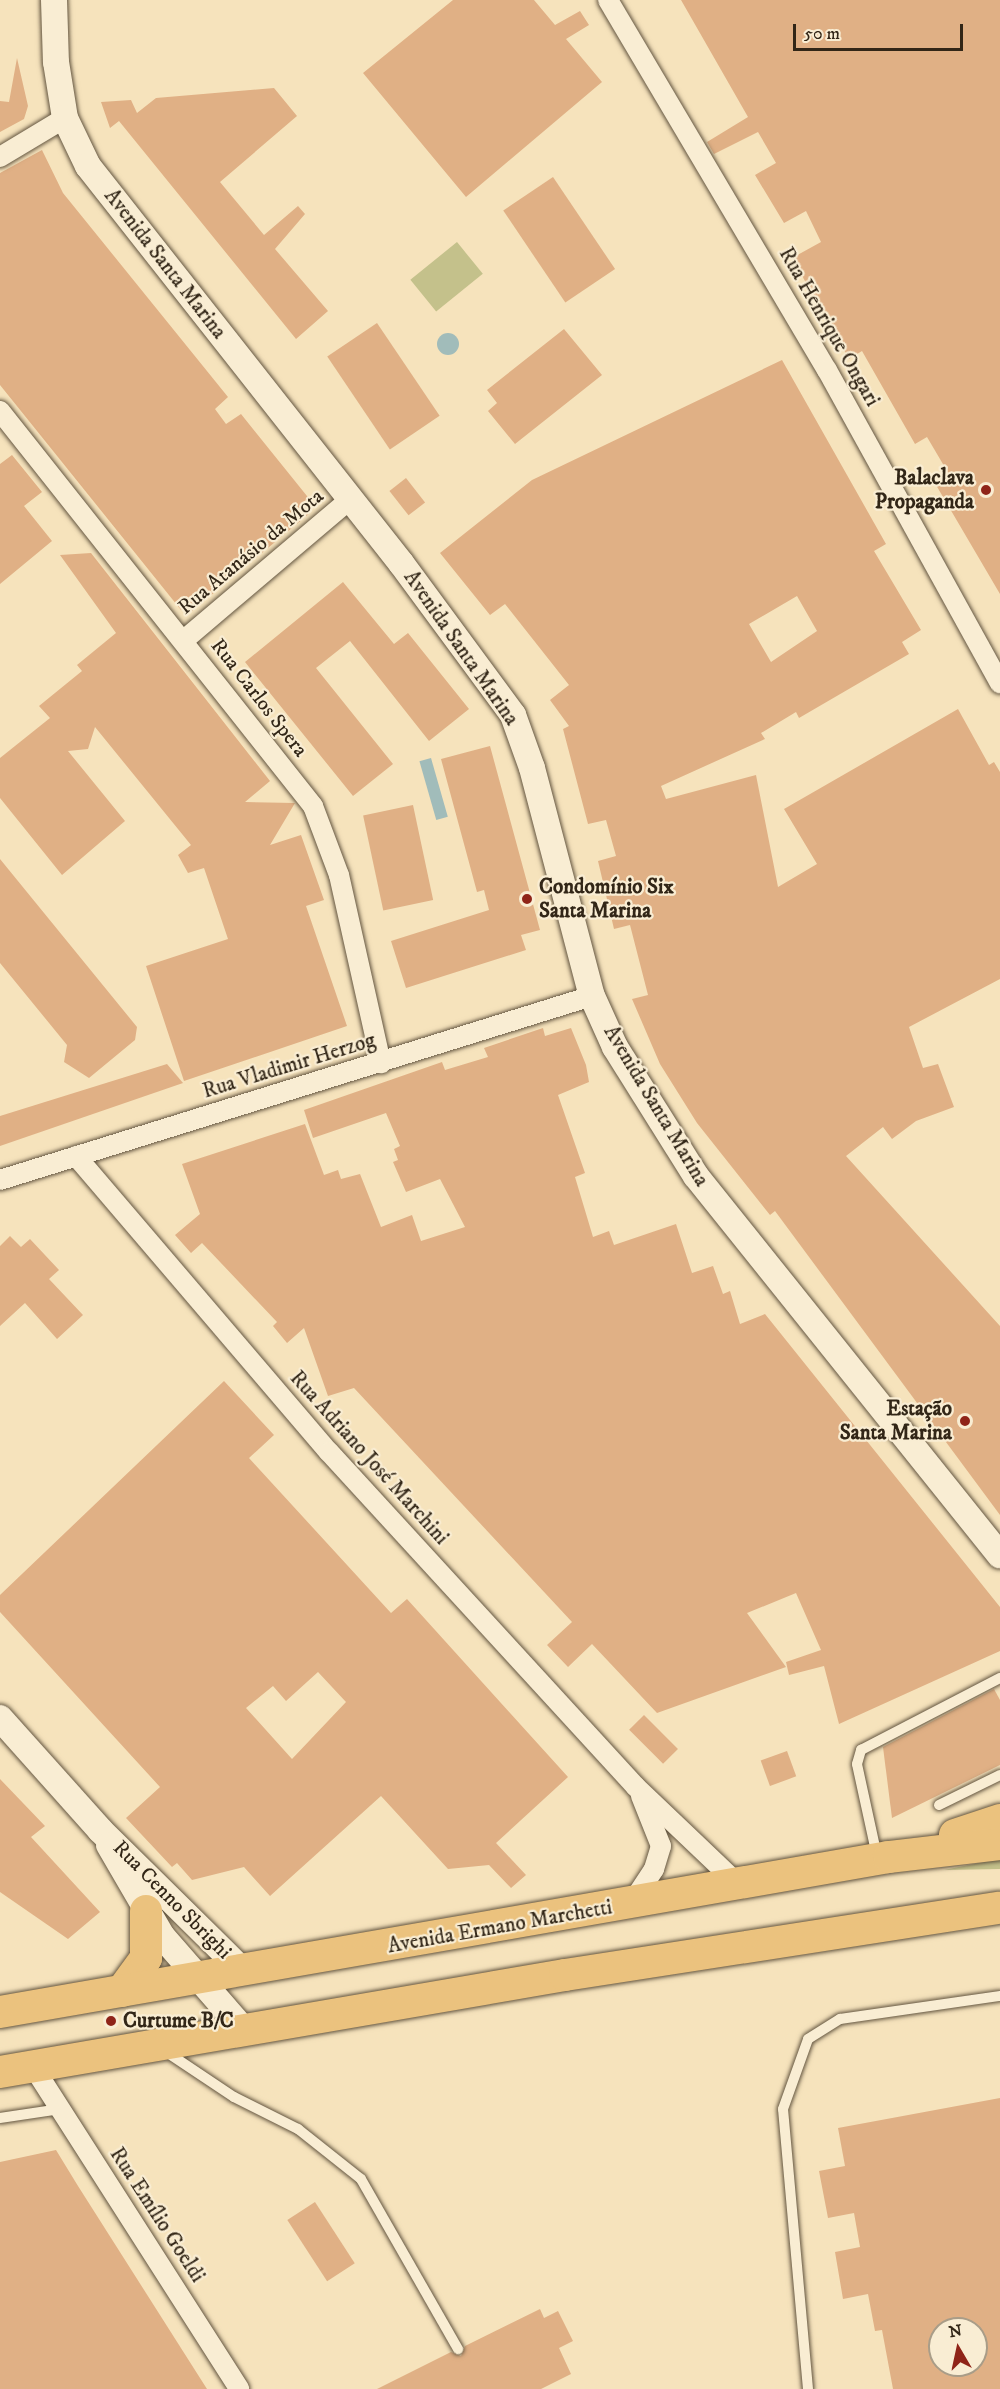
<!DOCTYPE html>
<html>
<head>
<meta charset="utf-8">
<style>
  body { margin:0 }
  #map { position:relative; width:1000px; height:2389px; overflow:hidden; background:#f6e3bc; font-family:"IM FELL DW Pica",serif }
  div>[style] { position:absolute }
  .green>* { inset:0; background:#c4c18b; transform-origin:0 0 }
  .water>* { inset:0; background:#a1bcba; transform-origin:0 0 }
  .round { border-radius:50% }
  .building>* { inset:0; background:#e0b085; transform-origin:0 0 }
  .roads { filter:drop-shadow(0 0 2px #635540) drop-shadow(0 0 2px #635540) }
  .service>* { height:10px; margin:-5px; padding:0 5px; transform-origin:5px; border-radius:5px; background:#f9edd3 }
  .minor>* { height:20px; margin:-10px; padding:0 10px; transform-origin:10px; border-radius:10px; background:#f9edd3 }
  .tertiary>* { height:26px; margin:-13px; padding:0 13px; transform-origin:13px; border-radius:13px; background:#f9edd3 }
  .primary>* { height:32px; margin:-16px; padding:0 16px; transform-origin:16px; border-radius:16px; background:#ebc27e }
  .dots>* { width:16px; height:16px; translate:-50% -50%; box-sizing:border-box; border:3px solid #f9edd3; border-radius:50% }
  span { translate:-50% -50%; white-space:nowrap; text-align:center; line-height:1.15; -webkit-text-stroke:4.5px #f9edd3; paint-order:stroke }
  .street-label { font-size:21px; color:#322617 }
  .poi-label { font-size:21px; color:#322617; font-weight:700 }
  .right { translate:-100% -50%; text-align:right }
  .left { translate:0 -50%; text-align:left }
  .north { position:absolute; left:928px; top:2317px; width:60px; height:60px; box-sizing:border-box; background:#f9edd3; border:2px solid #a99d88; border-radius:50%; rotate:351deg; font-size:16px; font-weight:700; line-height:24px; text-align:center; color:#322617 }
  .north::after { content:''; display:block; margin:auto; width:21px; height:27px; background:#8f2418; clip-path:polygon(50% 0,100% 100%,50% 72%,0 100%) }
  .scale { position:absolute; left:793px; top:24px; width:170px; height:27px; box-sizing:border-box; border:3px solid #322617; border-top:0; padding-left:8px; font-size:18px; line-height:21px; white-space:nowrap; color:#322617; -webkit-text-stroke:4px #f9edd3; paint-order:stroke }
</style>
</head>
<body>
<div id="map">
  <div class="green">
    <i style="left:457px;top:242px;width:41px;height:60px;rotate:51deg"></i>
    <i style="clip-path:polygon(1000px 1859px,1000px 1869px,944px 1870px,989px 1861px)"></i>
  </div>
  <div class="water">
    <i class="round" style="left:437px;top:333px;width:22px;height:22px"></i>
    <i style="left:431px;top:758px;width:61px;height:12px;rotate:74deg"></i>
  </div>
  <div class="building">
    <i style="clip-path:polygon(453px 0,534px 0,555px 25px,580px 11px,589px 25px,566px 39px,602px 82px,466px 197px,363px 73px)"></i>
    <i style="clip-path:polygon(681px 0,1000px 0,1000px 594px,936px 485px,950px 476px,927px 437px,915px 444px,862px 351px,849px 359px,792px 258px,821px 242px,806px 211px,784px 223px,755px 175px,776px 163px,758px 132px,714px 154px,707px 142px,748px 117px)"></i>
    <i style="clip-path:polygon(17px 58px,28px 106px,24px 119px,0 132px,0 101px,9px 102px)"></i>
    <i style="clip-path:polygon(274px 88px,297px 116px,220px 182px,264px 235px,298px 206px,305px 214px,275px 249px,328px 311px,296px 339px,119px 121px,110px 128px,101px 102px,131px 100px,137px 113px,156px 98px)"></i>
    <i style="clip-path:polygon(42px 150px,63px 193px,228px 397px,215px 409px,226px 424px,241px 414px,311px 501px,310px 513px,192px 611px,181px 610px,0 385px,0 173px)"></i>
    <i style="left:553px;top:177px;width:111px;height:60px;rotate:56deg"></i>
    <i style="left:377px;top:323px;width:112px;height:60px;rotate:56deg"></i>
    <i style="clip-path:polygon(564px 329px,602px 375px,515px 444px,488px 411px,497px 403px,487px 390px)"></i>
    <i style="clip-path:polygon(evenodd,782px 360px,886px 544px,874px 551px,921px 630px,902px 642px,909px 654px,799px 718px,796px 712px,761px 733px,765px 739px,661px 786px,666px 799px,756px 775px,778px 887px,817px 864px,784px 809px,958px 709px,989px 765px,994px 762px,1000px 772px,1000px 979px,909px 1027px,923px 1068px,938px 1064px,954px 1107px,916px 1121px,892px 1139px,883px 1127px,846px 1156px,1000px 1326px,1000px 1515px,775px 1211px,770px 1215px,697px 1123px,660px 1064px,632px 999px,648px 995px,630px 925px,614px 929px,598px 861px,616px 856px,606px 820px,588px 824px,563px 729px,569px 726px,550px 700px,569px 685px,505px 604px,490px 615px,440px 553px,532px 480px,782px 360px,797px 596px,817px 631px,771px 662px,749px 624px,797px 596px)"></i>
    <i style="clip-path:polygon(12px 455px,42px 492px,24px 506px,52px 541px,0 584px,0 464px)"></i>
    <i style="left:406px;top:478px;width:31px;height:21px;rotate:52deg"></i>
    <i style="clip-path:polygon(91px 553px,270px 781px,245px 802px,295px 803px,270px 845px,301px 835px,324px 900px,306px 906px,347px 1026px,184px 1081px,146px 966px,228px 939px,204px 868px,188px 873px,178px 855px,191px 845px,95px 727px,88px 749px,68px 751px,125px 821px,62px 875px,0 798px,0 758px,50px 718px,39px 706px,82px 671px,77px 665px,116px 633px,60px 555px)"></i>
    <i style="clip-path:polygon(343px 582px,394px 644px,408px 633px,469px 709px,429px 741px,350px 641px,316px 668px,393px 764px,353px 796px,245px 662px)"></i>
    <i style="clip-path:polygon(490px 746px,540px 930px,521px 935px,526px 950px,406px 988px,391px 941px,489px 910px,484px 890px,477px 892px,441px 759px)"></i>
    <i style="left:413px;top:805px;width:97px;height:51px;rotate:78deg"></i>
    <i style="clip-path:polygon(0 859px,137px 1027px,135px 1040px,89px 1078px,64px 1062px,67px 1045px,0 963px)"></i>
    <i style="clip-path:polygon(543px 1028px,545px 1036px,571px 1028px,586px 1065px,589px 1082px,558px 1095px,585px 1173px,575px 1177px,593px 1237px,609px 1231px,614px 1245px,676px 1224px,692px 1273px,713px 1266px,723px 1294px,730px 1291px,740px 1324px,765px 1314px,1000px 1607px,1000px 1651px,839px 1724px,824px 1666px,789px 1675px,786px 1662px,821px 1650px,796px 1593px,747px 1613px,786px 1667px,657px 1713px,592px 1644px,568px 1667px,547px 1645px,572px 1622px,354px 1388px,328px 1396px,304px 1328px,287px 1343px,273px 1326px,277px 1322px,202px 1243px,191px 1253px,175px 1235px,200px 1214px,182px 1164px,305px 1124px,324px 1175px,338px 1170px,341px 1179px,360px 1174px,381px 1227px,412px 1215px,421px 1241px,465px 1227px,440px 1179px,406px 1192px,393px 1162px,398px 1160px,394px 1149px,400px 1146px,386px 1113px,313px 1138px,304px 1110px,442px 1062px,445px 1070px,488px 1057px,484px 1048px)"></i>
    <i style="clip-path:polygon(167px 1064px,183px 1083px,0 1146px,0 1116px)"></i>
    <i style="clip-path:polygon(10px 1236px,21px 1247px,30px 1239px,59px 1270px,49px 1279px,83px 1315px,57px 1339px,25px 1303px,0 1326px,0 1246px)"></i>
    <i style="clip-path:polygon(evenodd,224px 1381px,274px 1435px,249px 1458px,391px 1613px,407px 1599px,568px 1777px,496px 1843px,526px 1875px,511px 1888px,489px 1865px,448px 1869px,381px 1796px,270px 1896px,244px 1867px,192px 1880px,177px 1863px,172px 1867px,126px 1818px,160px 1787px,0 1612px,0 1595px,224px 1381px,318px 1672px,346px 1702px,292px 1759px,246px 1708px,273px 1686px,286px 1701px,318px 1672px)"></i>
    <i style="clip-path:polygon(994px 1689px,1000px 1700px,1000px 1765px,892px 1818px,883px 1747px)"></i>
    <i style="left:644px;top:1715px;width:48px;height:21px;rotate:45deg"></i>
    <i style="left:787px;top:1751px;width:27px;height:28px;rotate:70deg"></i>
    <i style="clip-path:polygon(0 1779px,45px 1826px,31px 1837px,100px 1912px,68px 1939px,0 1892px)"></i>
    <i style="clip-path:polygon(evenodd,1000px 2098px,1000px 2389px,893px 2389px,882px 2330px,875px 2331px,868px 2294px,843px 2299px,835px 2252px,860px 2247px,854px 2213px,828px 2218px,819px 2171px,845px 2166px,838px 2128px,1000px 2098px,940px 2329px,976px 2329px,976px 2365px,940px 2365px,940px 2329px)"></i>
    <i style="clip-path:polygon(56px 2150px,78px 2186px,207px 2389px,0 2389px,0 2162px)"></i>
    <i style="left:315px;top:2202px;width:73px;height:33px;rotate:57deg"></i>
    <i style="clip-path:polygon(540px 2309px,544px 2318px,558px 2311px,573px 2341px,559px 2348px,571px 2374px,541px 2389px,377px 2389px,451px 2352px,461px 2356px,465px 2346px)"></i>
  </div>
  <div class="roads">
    <div class="service">
      <i style="left:939px;top:1805px;width:68px;rotate:-26.2deg"></i>
      <i style="left:877px;top:1856px;width:94px;rotate:-102.3deg"></i>
      <i style="left:857px;top:1764px;width:15px;rotate:-74deg"></i>
      <i style="left:861px;top:1750px;width:157px;rotate:-27.4deg"></i>
      <i style="left:165px;top:2051px;width:83px;rotate:33.7deg"></i>
      <i style="left:234px;top:2097px;width:72px;rotate:26.6deg"></i>
      <i style="left:298px;top:2129px;width:80px;rotate:38.4deg"></i>
      <i style="left:361px;top:2179px;width:196px;rotate:60.3deg"></i>
      <i style="left:0;top:2118px;width:61px;rotate:-8.5deg"></i>
      <i style="left:808px;top:2389px;width:281px;rotate:-95.1deg"></i>
      <i style="left:783px;top:2109px;width:74px;rotate:-70.3deg"></i>
      <i style="left:808px;top:2039px;width:38px;rotate:-32deg"></i>
      <i style="left:840px;top:2019px;width:162px;rotate:-8.2deg"></i>
    </div>
    <div class="minor">
      <i style="left:608px;top:0;width:430px;rotate:59.4deg"></i>
      <i style="left:827px;top:370px;width:358px;rotate:61.1deg"></i>
      <i style="left:0;top:157px;width:76px;rotate:-31deg"></i>
      <i style="left:0;top:411px;width:504px;rotate:51.61deg"></i>
      <i style="left:313px;top:806px;width:74px;rotate:69.4deg"></i>
      <i style="left:339px;top:875px;width:193px;rotate:77.4deg"></i>
      <i style="left:184px;top:640px;width:216px;rotate:-40.3deg"></i>
      <i style="left:76px;top:1156px;width:389px;rotate:49.5deg"></i>
      <i style="left:329px;top:1452px;width:453px;rotate:47.5deg"></i>
      <i style="left:635px;top:1786px;width:145px;rotate:43.6deg"></i>
      <i style="left:0;top:1180px;width:620px;rotate:-17.27deg"></i>
      <i style="left:631px;top:1904px;width:42px;rotate:-56.7deg"></i>
      <i style="left:654px;top:1869px;width:24px;rotate:-73deg"></i>
      <i style="left:661px;top:1846px;width:54px;rotate:-111.8deg"></i>
      <i style="left:34px;top:2068px;width:381px;rotate:57.4deg"></i>
    </div>
    <div class="tertiary">
      <i style="left:54px;top:0;width:62px;rotate:88.2deg"></i>
      <i style="left:56px;top:62px;width:57px;rotate:80.9deg"></i>
      <i style="left:65px;top:118px;width:53px;rotate:64.4deg"></i>
      <i style="left:88px;top:166px;width:506px;rotate:51.75deg"></i>
      <i style="left:401px;top:563px;width:189px;rotate:53.6deg"></i>
      <i style="left:513px;top:715px;width:56px;rotate:70.3deg"></i>
      <i style="left:532px;top:768px;width:236px;rotate:75.3deg"></i>
      <i style="left:592px;top:996px;width:56px;rotate:65.7deg"></i>
      <i style="left:615px;top:1047px;width:152px;rotate:57.9deg"></i>
      <i style="left:696px;top:1176px;width:486px;rotate:51.3deg"></i>
      <i style="left:0;top:1718px;width:150px;rotate:48.2deg"></i>
      <i style="left:100px;top:1830px;width:201px;rotate:44.6deg"></i>
      <i style="left:109px;top:1845px;width:105px;rotate:59.8deg"></i>
      <i style="left:162px;top:1936px;width:126px;rotate:48.9deg"></i>
    </div>
    <div class="primary">
      <i style="left:955px;top:1835px;width:47px;rotate:-18.4deg"></i>
      <i style="left:122px;top:1991px;width:41px;rotate:-54deg"></i>
      <i style="left:146px;top:1958px;width:47px;rotate:-90deg"></i>
      <i style="left:0;top:2012px;width:902px;rotate:-9.89deg"></i>
      <i style="left:889px;top:1857px;width:112px;rotate:-6.7deg"></i>
      <i style="left:0;top:2072px;width:573px;rotate:-9.74deg"></i>
      <i style="left:565px;top:1975px;width:440px;rotate:-8.8deg"></i>
    </div>
  </div>
  <div class="dots">
    <i style="left:986px;top:490px;background:#8f2418"></i>
    <i style="left:527px;top:899px;background:#8f2418"></i>
    <i style="left:965px;top:1421px;background:#8f2418"></i>
    <i style="left:111px;top:2021px;background:#8f2418"></i>
  </div>
  <div class="street-label">
    <span style="left:165px;top:264px;rotate:52deg">Avenida Santa Marina</span>
    <span style="left:829px;top:327px;rotate:60deg">Rua Henrique Ongari</span>
    <span style="left:251px;top:552px;rotate:-40deg">Rua Atanásio da Mota</span>
    <span style="left:461px;top:648px;rotate:55deg">Avenida Santa Marina</span>
    <span style="left:259px;top:698px;rotate:52deg">Rua Carlos Spera</span>
    <span style="left:289px;top:1066px;rotate:-17deg">Rua Vladimir Herzog</span>
    <span style="left:656px;top:1106px;rotate:59deg">Avenida Santa Marina</span>
    <span style="left:369px;top:1458px;rotate:48deg">Rua Adriano José Marchini</span>
    <span style="left:172px;top:1900px;rotate:45deg">Rua Cenno Sbrighi</span>
    <span style="left:500px;top:1927px;rotate:-10deg">Avenida Ermano Marchetti</span>
    <span style="left:157px;top:2215px;rotate:57deg">Rua Emílio Goeldi</span>
  </div>
  <div class="poi-label">
    <span class="right" style="left:974px;top:490px">Balaclava<br>Propaganda</span>
    <span class="left" style="left:539px;top:899px">Condomínio Six<br>Santa Marina</span>
    <span class="right" style="left:952px;top:1421px">Estação<br>Santa Marina</span>
    <span class="left" style="left:123px;top:2021px">Curtume B/C</span>
  </div>
  <div class="north">N</div>
  <div class="scale">50 m</div>
</div>
</body>
</html>
